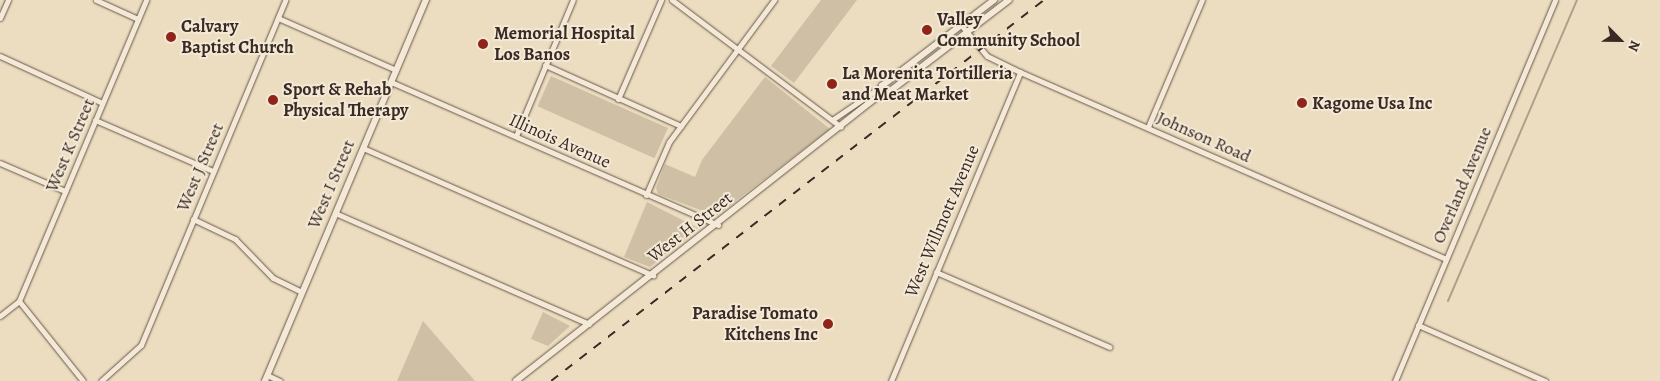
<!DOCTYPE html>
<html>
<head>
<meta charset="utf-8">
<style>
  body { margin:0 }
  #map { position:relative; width:1660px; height:381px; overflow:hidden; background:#ecddc0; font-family:Alegreya,serif }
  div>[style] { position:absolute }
  .green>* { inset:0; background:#cebfa5; transform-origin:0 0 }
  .stream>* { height:2px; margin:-1px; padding:0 1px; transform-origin:1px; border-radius:1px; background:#afa08b }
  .roads { filter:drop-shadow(0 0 1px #66574b) drop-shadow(0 0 1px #66574b) }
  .minor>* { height:5px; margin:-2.5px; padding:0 2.5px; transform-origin:2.5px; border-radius:2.5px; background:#f3e9d6 }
  .tertiary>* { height:5.5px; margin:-2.75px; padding:0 2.75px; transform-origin:2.75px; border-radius:2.75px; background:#f3e9d6 }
  .rail>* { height:2px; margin-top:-1px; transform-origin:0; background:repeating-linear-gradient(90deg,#392a24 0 9px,transparent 0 18px) }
  .dots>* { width:14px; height:14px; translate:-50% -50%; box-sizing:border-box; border:2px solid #f3e9d6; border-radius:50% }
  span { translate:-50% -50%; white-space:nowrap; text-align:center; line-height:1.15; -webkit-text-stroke:4px #f3e9d6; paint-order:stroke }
  .poi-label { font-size:18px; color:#392a24; font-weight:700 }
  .left { translate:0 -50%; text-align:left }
  .right { translate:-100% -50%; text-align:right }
  .street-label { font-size:18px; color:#392a24 }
  .north { position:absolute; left:1595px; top:15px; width:50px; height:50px; -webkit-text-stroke:4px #f3e9d6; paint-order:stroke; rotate:113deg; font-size:14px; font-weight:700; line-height:20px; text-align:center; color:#392a24 }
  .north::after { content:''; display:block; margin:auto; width:18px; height:22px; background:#392a24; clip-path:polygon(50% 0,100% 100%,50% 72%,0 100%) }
</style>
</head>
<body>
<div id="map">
  <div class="green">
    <i style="clip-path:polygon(821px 0,857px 0,794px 83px,771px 66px)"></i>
    <i style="left:551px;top:76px;width:128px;height:33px;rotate:24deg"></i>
    <i style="clip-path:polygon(765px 77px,830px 129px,716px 216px,658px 194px,656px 188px,665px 164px,695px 177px,702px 160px)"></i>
    <i style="clip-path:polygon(647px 202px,698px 228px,650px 267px,624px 257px)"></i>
    <i style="clip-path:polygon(543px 312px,570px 326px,548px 346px,531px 339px)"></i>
    <i style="clip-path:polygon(423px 321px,475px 381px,397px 381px)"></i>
  </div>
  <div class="stream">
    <i style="left:1448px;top:301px;width:327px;rotate:-66.8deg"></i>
  </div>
  <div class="roads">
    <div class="minor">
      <i style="left:96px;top:0;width:46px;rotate:24.3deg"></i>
      <i style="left:672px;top:0;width:211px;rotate:36.9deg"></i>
      <i style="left:0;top:18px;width:20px;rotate:-66deg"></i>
      <i style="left:278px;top:18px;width:129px;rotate:23.8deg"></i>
      <i style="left:961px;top:25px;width:40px;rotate:50deg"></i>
      <i style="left:987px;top:56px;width:37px;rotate:26deg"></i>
      <i style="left:1020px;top:72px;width:465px;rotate:23.7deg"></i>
      <i style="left:0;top:56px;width:112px;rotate:24.7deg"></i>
      <i style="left:545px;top:65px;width:149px;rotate:24.2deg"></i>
      <i style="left:391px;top:82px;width:357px;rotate:23.6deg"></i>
      <i style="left:618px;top:99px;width:108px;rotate:-66.5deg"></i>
      <i style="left:95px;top:120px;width:129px;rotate:23.4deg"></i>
      <i style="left:832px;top:120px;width:60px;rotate:-34.2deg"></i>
      <i style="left:1148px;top:127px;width:138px;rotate:-67deg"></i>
      <i style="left:516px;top:136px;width:147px;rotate:-67.3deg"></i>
      <i style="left:363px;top:148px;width:317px;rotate:23.7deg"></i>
      <i style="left:0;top:163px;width:71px;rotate:23.3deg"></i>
      <i style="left:646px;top:195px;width:58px;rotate:-66.5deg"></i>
      <i style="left:669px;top:142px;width:177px;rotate:-53.5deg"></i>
      <i style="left:335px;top:213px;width:277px;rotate:23.6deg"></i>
      <i style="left:193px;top:219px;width:47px;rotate:25.5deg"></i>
      <i style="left:235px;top:239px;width:54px;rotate:45.7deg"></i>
      <i style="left:273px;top:278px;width:32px;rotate:26deg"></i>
      <i style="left:936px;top:272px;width:189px;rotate:23.4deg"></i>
      <i style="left:19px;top:301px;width:102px;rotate:51.3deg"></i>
      <i style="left:0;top:316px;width:24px;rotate:-38deg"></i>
      <i style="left:19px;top:301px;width:327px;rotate:-67.1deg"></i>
      <i style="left:1418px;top:325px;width:139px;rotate:23.8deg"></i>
      <i style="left:267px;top:375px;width:14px;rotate:25deg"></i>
      <i style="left:101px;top:381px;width:54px;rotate:-42deg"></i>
      <i style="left:141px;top:345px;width:374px;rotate:-67.3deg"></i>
      <i style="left:891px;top:381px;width:335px;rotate:-67.3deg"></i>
      <i style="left:1395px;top:381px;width:413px;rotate:-67.2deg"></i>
    </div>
    <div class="tertiary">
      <i style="left:881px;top:94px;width:8px;rotate:-83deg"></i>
      <i style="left:882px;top:86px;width:141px;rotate:-37.5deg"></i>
      <i style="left:265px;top:381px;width:414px;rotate:-67.1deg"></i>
      <i style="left:516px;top:381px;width:464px;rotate:-38.2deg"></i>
      <i style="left:881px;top:94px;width:8px;rotate:-14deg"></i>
      <i style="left:889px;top:92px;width:151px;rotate:-37.5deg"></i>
    </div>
  </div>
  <div class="rail">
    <i style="left:551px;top:381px;width:623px;rotate:-37.7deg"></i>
  </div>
  <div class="dots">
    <i style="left:927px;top:30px;background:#8f2418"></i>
    <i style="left:171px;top:37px;background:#8f2418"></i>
    <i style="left:483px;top:44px;background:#8f2418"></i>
    <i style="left:832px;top:84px;background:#8f2418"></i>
    <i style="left:273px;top:100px;background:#8f2418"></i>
    <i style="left:1302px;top:103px;background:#8f2418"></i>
    <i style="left:828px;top:324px;background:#8f2418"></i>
  </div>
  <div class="poi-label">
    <span class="left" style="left:937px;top:30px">Valley<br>Community School</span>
    <span class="left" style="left:181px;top:37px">Calvary<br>Baptist Church</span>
    <span class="left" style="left:494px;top:44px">Memorial Hospital<br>Los Banos</span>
    <span class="left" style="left:842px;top:84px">La Morenita Tortilleria<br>and Meat Market</span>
    <span class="left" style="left:283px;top:100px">Sport &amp; Rehab<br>Physical Therapy</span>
    <span class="left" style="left:1312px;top:103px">Kagome Usa Inc</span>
    <span class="right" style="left:818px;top:324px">Paradise Tomato<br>Kitchens Inc</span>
  </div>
  <div class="street-label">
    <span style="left:1204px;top:137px;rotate:24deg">Johnson Road</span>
    <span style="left:560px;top:141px;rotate:24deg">Illinois Avenue</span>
    <span style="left:70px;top:145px;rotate:-67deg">West K Street</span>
    <span style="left:200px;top:167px;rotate:-67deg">West J Street</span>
    <span style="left:331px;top:184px;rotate:-67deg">West I Street</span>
    <span style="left:1462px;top:185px;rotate:-67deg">Overland Avenue</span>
    <span style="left:942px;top:221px;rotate:-67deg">West Willmott Avenue</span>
    <span style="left:690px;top:227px;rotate:-38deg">West H Street</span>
  </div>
  <div class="north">N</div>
</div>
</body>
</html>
